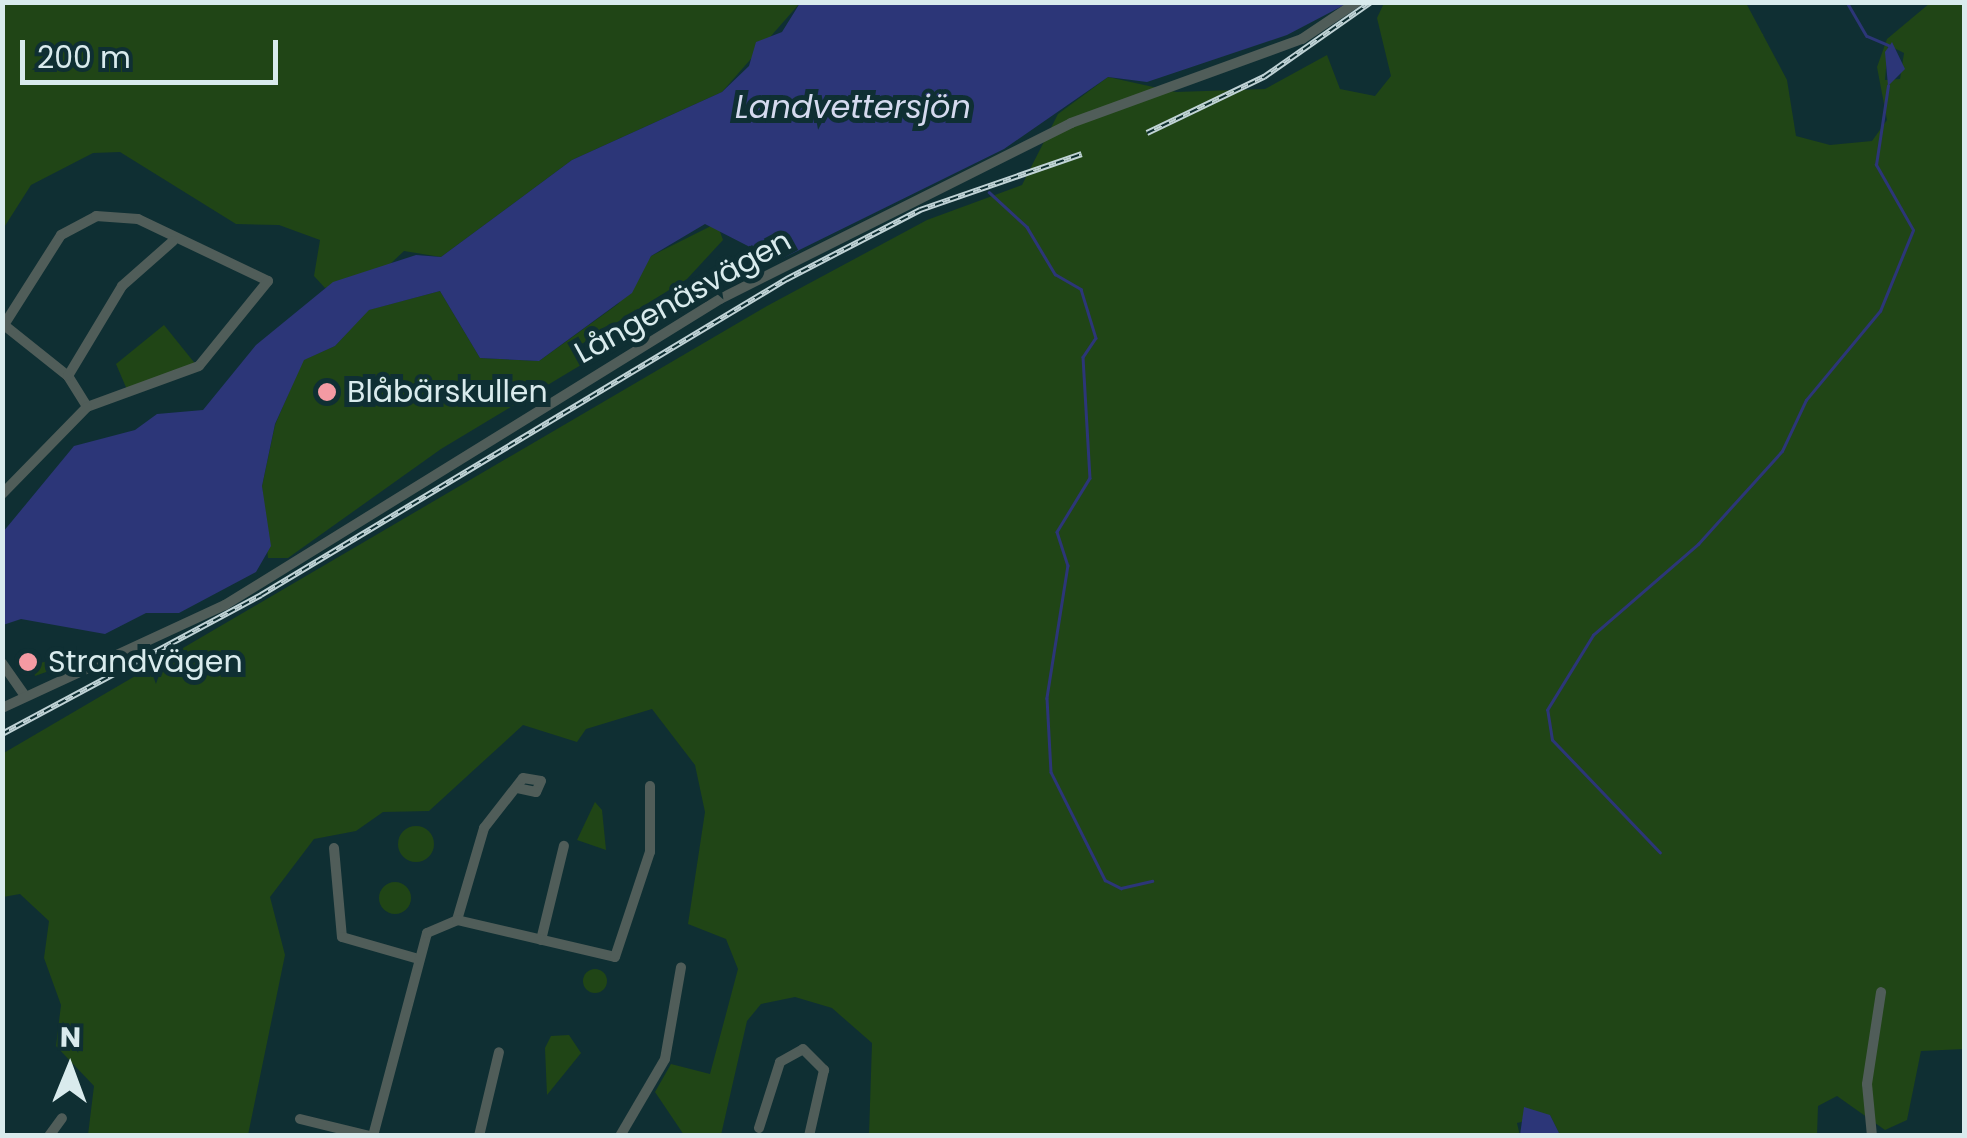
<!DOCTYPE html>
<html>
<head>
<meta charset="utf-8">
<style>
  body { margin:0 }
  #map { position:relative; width:1967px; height:1138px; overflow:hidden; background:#0f2f33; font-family:Poppins,sans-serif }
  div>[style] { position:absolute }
  .green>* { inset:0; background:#204516 }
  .round { border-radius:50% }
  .water>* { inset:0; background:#2c3678 }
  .stream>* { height:2.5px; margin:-1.25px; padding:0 1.25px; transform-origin:1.25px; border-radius:1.25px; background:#2c3678 }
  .minor>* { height:10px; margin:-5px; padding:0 5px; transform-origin:5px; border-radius:5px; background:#505d59 }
  .rail>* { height:6px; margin-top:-3px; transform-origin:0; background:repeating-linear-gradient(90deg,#0f2f33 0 8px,#c0d3d6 0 16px); box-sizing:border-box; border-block:2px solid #c0d3d6 }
  .dots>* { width:28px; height:28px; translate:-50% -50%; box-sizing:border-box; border:5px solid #0f2f33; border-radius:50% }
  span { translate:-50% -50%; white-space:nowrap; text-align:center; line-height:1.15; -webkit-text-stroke:10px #0f2f33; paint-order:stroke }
  .street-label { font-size:30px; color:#d9ebed }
  .poi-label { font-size:30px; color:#d9ebed }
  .left { translate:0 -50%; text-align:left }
  .water-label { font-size:32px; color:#d5daef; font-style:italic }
  .frame { position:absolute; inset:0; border:5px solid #d9ebed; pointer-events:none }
  .north { position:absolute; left:20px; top:1018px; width:100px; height:100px; -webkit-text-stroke:8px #0f2f33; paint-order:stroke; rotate:1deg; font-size:28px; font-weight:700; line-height:40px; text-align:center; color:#d9ebed }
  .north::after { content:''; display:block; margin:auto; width:35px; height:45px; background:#d9ebed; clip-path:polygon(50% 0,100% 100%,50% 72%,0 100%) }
  .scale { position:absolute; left:20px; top:40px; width:258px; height:45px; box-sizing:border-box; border:5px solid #d9ebed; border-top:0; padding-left:12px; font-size:30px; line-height:35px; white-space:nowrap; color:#d9ebed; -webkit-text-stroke:8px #0f2f33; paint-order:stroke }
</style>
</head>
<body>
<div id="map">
  <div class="green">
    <i style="clip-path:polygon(3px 3px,800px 3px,722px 92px,572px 160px,441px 257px,404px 251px,388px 266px,325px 288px,314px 276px,320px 240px,279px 225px,236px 224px,120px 152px,93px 153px,31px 185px,3px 229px)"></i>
    <i style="clip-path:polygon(evenodd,1384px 3px,1746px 3px,1787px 80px,1796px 136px,1830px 145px,1872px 141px,1887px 120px,1877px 67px,1887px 39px,1930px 3px,1964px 3px,1964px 1049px,1921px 1051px,1907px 1120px,1885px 1130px,1837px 1096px,1818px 1106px,1817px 1136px,1560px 1135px,1550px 1115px,1517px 1123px,1520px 1136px,869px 1135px,872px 1043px,832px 1008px,795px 997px,761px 1004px,747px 1021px,721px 1135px,684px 1135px,655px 1092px,671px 1064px,710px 1074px,738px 969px,726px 939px,688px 924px,705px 812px,695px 765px,652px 709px,586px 729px,577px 742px,523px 725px,429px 811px,383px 812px,356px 831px,314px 839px,270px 897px,285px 955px,248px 1135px,88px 1135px,94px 1086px,56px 1046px,61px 1005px,44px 958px,49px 921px,20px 894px,3px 897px,2px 754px,767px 306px,927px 220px,1022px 185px,1058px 114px,1108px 77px,1176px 92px,1265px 89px,1327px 55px,1340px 89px,1375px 96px,1391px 76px,1377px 18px,1384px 3px,1888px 45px,1904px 53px,1900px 79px,1885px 80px,1888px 45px)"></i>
    <i style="clip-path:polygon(717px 223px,723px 240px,687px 279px,572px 350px,581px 365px,441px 449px,288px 558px,268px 558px,262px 486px,275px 425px,303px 360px,335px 346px,368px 310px,440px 291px,480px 358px,539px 361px,618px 304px,651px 256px)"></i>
    <i style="clip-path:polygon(164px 325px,197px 366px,128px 392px,116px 364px)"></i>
    <i style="clip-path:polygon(64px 657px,74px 662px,35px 676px,32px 665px)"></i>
    <i style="clip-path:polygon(595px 802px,602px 810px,606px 850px,577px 840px)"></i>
    <i class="round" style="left:398px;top:826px;width:36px;height:36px"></i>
    <i class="round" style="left:379px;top:882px;width:32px;height:32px"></i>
    <i class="round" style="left:583px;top:969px;width:24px;height:24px"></i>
    <i style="clip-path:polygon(569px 1035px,581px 1053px,547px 1095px,545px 1048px,551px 1036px)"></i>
  </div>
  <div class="water">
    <i style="clip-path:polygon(800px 3px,1348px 3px,1287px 35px,1147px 82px,1108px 77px,1004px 149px,777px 261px,705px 224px,651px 256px,632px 293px,539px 361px,480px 358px,440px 291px,369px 310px,335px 346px,304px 360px,275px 424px,262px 486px,271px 546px,256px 572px,179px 613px,146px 613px,105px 634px,21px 619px,3px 625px,3px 532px,74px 446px,135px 430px,157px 414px,203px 410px,256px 345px,333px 282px,416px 255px,441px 257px,572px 160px,722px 92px,749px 66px,756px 42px,782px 32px)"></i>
    <i style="clip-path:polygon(1892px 42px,1905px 69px,1888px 86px,1885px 52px)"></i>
    <i style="clip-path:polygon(1524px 1107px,1550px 1115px,1560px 1135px,1520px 1135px)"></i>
  </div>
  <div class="stream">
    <i style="left:1847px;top:2px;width:39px;rotate:60deg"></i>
    <i style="left:1867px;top:36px;width:23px;rotate:23deg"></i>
    <i style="left:989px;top:192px;width:52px;rotate:42.6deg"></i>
    <i style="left:1027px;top:227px;width:55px;rotate:59.2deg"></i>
    <i style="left:1055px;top:274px;width:30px;rotate:30deg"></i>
    <i style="left:1081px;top:289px;width:51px;rotate:73deg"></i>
    <i style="left:1096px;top:338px;width:23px;rotate:124deg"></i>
    <i style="left:1083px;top:357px;width:121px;rotate:86.7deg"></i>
    <i style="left:1090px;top:478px;width:63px;rotate:121.4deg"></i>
    <i style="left:1057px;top:532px;width:35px;rotate:72deg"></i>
    <i style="left:1068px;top:565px;width:135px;rotate:99deg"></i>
    <i style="left:1047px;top:698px;width:74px;rotate:86.9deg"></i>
    <i style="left:1051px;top:772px;width:121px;rotate:63.4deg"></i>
    <i style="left:1105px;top:880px;width:18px;rotate:27deg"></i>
    <i style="left:1121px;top:888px;width:32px;rotate:-13deg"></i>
    <i style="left:1660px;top:853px;width:156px;rotate:-133.7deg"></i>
    <i style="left:1552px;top:740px;width:30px;rotate:-99deg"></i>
    <i style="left:1547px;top:710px;width:88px;rotate:-58.5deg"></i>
    <i style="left:1593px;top:635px;width:139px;rotate:-40.9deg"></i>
    <i style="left:1698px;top:544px;width:125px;rotate:-47.9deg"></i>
    <i style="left:1782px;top:451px;width:56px;rotate:-64.8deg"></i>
    <i style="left:1806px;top:400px;width:116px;rotate:-50.3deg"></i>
    <i style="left:1880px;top:311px;width:87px;rotate:-67.8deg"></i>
    <i style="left:1913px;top:230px;width:75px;rotate:-119.6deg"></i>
    <i style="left:1876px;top:165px;width:80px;rotate:-81.4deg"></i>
  </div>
  <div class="minor">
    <i style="left:4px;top:325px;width:82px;rotate:38.6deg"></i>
    <i style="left:68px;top:376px;width:36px;rotate:58deg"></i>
    <i style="left:2px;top:328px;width:110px;rotate:-57.6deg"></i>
    <i style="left:61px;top:235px;width:40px;rotate:-28deg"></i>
    <i style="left:96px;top:216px;width:42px;rotate:4.1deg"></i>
    <i style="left:138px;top:219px;width:144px;rotate:25.5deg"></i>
    <i style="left:268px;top:281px;width:109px;rotate:129.1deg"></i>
    <i style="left:199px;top:366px;width:119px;rotate:159.9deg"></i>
    <i style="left:87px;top:407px;width:122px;rotate:134.3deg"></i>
    <i style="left:68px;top:376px;width:105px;rotate:-59deg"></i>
    <i style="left:122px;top:286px;width:68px;rotate:-41.4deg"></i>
    <i style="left:2px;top:663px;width:38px;rotate:55deg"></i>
    <i style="left:2px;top:708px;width:246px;rotate:-24.8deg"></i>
    <i style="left:225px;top:605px;width:582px;rotate:-31.72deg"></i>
    <i style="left:720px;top:299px;width:393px;rotate:-26.6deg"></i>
    <i style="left:1071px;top:123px;width:246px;rotate:-20deg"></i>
    <i style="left:1302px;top:39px;width:66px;rotate:-33.9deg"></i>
    <i style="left:334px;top:848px;width:89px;rotate:84.9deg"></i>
    <i style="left:342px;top:937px;width:76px;rotate:16deg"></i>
    <i style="left:457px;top:920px;width:96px;rotate:-73.6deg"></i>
    <i style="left:484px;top:828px;width:63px;rotate:-52deg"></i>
    <i style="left:523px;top:778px;width:18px;rotate:9deg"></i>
    <i style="left:541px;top:781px;width:12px;rotate:114deg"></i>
    <i style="left:536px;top:792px;width:19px;rotate:-168deg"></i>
    <i style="left:541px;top:940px;width:97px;rotate:-76.3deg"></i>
    <i style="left:300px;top:1119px;width:71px;rotate:13.8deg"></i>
    <i style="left:759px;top:1128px;width:69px;rotate:-72.3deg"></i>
    <i style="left:780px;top:1062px;width:26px;rotate:-29deg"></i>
    <i style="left:803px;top:1049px;width:30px;rotate:45deg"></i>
    <i style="left:824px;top:1070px;width:68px;rotate:102.8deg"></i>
    <i style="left:49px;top:1136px;width:22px;rotate:-54deg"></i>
    <i style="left:373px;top:1136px;width:210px;rotate:-75.1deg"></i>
    <i style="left:427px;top:933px;width:33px;rotate:-23deg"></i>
    <i style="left:457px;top:920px;width:162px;rotate:13.2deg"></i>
    <i style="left:615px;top:957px;width:111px;rotate:-71.6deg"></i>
    <i style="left:650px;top:852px;width:66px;rotate:-90deg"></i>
    <i style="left:479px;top:1136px;width:86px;rotate:-76.6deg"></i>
    <i style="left:620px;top:1136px;width:89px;rotate:-59.7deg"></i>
    <i style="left:665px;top:1059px;width:93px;rotate:-80.1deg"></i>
    <i style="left:1872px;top:1136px;width:52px;rotate:-95.5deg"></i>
    <i style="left:1867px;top:1084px;width:93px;rotate:-81.3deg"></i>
  </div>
  <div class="rail">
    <i style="left:1147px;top:133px;width:130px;rotate:-25.6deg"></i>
    <i style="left:1264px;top:77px;width:131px;rotate:-35deg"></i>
    <i style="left:2px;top:734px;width:294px;rotate:-28.2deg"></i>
    <i style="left:261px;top:595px;width:614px;rotate:-31deg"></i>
    <i style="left:787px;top:279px;width:150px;rotate:-27.4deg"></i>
    <i style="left:920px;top:210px;width:171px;rotate:-19.1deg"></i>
  </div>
  <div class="dots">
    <i style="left:327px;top:392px;background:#f49aa3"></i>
    <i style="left:28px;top:662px;background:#f49aa3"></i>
  </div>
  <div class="street-label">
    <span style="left:683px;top:297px;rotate:-29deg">Långenäsvägen</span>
  </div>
  <div class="poi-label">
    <span class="left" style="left:347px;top:392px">Blåbärskullen</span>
    <span class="left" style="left:48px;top:662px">Strandvägen</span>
  </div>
  <div class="water-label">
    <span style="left:853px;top:107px">Landvettersjön</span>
  </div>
  <div class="frame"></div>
  <div class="north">N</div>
  <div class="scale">200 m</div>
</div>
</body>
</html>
